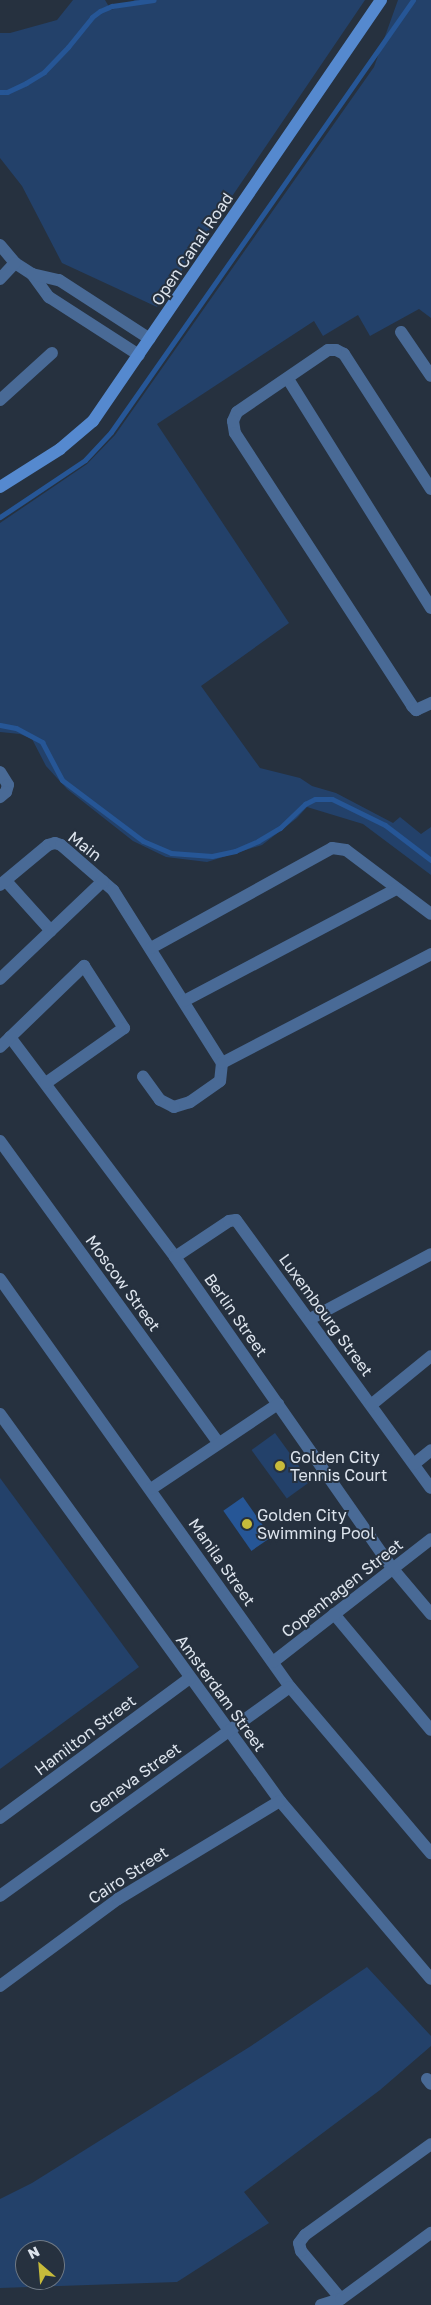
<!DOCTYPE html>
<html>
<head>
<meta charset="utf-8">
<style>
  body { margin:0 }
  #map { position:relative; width:431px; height:2305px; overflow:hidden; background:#26313f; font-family:"Golos Text",sans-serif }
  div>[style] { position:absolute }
  .green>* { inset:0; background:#23416a; transform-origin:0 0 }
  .water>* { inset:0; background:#265696; transform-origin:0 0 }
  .stream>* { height:5px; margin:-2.5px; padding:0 2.5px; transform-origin:2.5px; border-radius:2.5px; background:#265696 }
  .minor>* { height:12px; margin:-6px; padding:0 6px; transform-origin:6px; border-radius:6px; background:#496a96 }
  .secondary>* { height:12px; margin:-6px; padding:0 6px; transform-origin:6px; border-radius:6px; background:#5589cf }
  .dots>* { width:14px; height:14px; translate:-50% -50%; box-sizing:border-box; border:2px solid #26313f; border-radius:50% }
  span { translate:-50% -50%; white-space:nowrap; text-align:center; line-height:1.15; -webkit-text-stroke:4px #26313f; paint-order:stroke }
  .street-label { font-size:16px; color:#dde4ed }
  .poi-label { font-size:16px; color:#dde4ed }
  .left { translate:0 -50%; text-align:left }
  .north { position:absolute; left:15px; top:2240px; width:50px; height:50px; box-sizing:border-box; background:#26313f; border:1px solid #6f7985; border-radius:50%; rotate:333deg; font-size:14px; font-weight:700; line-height:20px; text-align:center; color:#dde4ed }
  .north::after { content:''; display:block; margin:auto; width:18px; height:22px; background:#c7bb3b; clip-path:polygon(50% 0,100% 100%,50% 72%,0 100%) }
</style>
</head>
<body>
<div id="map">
  <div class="green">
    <i style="clip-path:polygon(73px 0,105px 0,111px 10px,135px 0,365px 0,157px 307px,62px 263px,22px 186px,0 158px,0 33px,10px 33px,57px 20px)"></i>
    <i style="clip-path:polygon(398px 0,431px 0,431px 318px,419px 309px,370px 336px,358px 315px,323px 336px,314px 321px,157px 424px,289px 623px,201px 686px,260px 768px,300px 778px,312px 786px,336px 793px,393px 823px,400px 817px,421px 834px,431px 827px,431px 875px,363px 824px,307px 807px,297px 818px,262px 845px,207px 862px,166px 857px,133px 841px,67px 789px,46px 766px,32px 739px,20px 734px,0 732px,0 523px,87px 464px,115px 435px,374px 67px)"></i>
    <i style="left:275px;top:1433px;width:60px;height:29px;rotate:54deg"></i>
    <i style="clip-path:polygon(0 1478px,139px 1667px,0 1769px)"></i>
    <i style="clip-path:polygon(evenodd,367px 1967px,431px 2036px,431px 2046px,380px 2090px,244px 2192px,269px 2223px,177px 2282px,0 2288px,0 2199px,32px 2183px,251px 2046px,367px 1967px,25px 2250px,55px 2250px,55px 2280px,25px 2280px,25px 2250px)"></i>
  </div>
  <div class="water">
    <i style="left:243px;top:1497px;width:49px;height:24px;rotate:55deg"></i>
  </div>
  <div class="stream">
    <i style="left:0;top:92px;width:7px"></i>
    <i style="left:7px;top:92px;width:21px;rotate:-25deg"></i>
    <i style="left:26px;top:83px;width:21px;rotate:-31deg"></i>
    <i style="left:44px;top:72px;width:35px;rotate:-46deg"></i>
    <i style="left:68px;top:47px;width:38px;rotate:-51deg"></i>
    <i style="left:92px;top:17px;width:10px;rotate:-37deg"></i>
    <i style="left:100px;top:11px;width:13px;rotate:-23deg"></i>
    <i style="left:112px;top:6px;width:42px;rotate:-8.1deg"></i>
    <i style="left:0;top:517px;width:102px;rotate:-33.8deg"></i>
    <i style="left:85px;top:460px;width:38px;rotate:-47deg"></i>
    <i style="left:111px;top:432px;width:527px;rotate:-55.04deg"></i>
    <i style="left:0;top:725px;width:16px;rotate:11deg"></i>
    <i style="left:16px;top:728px;width:30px;rotate:28deg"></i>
    <i style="left:42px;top:742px;width:43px;rotate:62.2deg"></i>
    <i style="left:62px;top:780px;width:101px;rotate:37deg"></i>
    <i style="left:143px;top:841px;width:30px;rotate:23deg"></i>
    <i style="left:171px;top:853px;width:41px;rotate:4.2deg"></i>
    <i style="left:212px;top:856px;width:24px;rotate:-12deg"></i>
    <i style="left:235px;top:851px;width:25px;rotate:-23deg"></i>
    <i style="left:258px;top:841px;width:26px;rotate:-31deg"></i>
    <i style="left:280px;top:828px;width:35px;rotate:-44deg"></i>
    <i style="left:305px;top:804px;width:11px;rotate:-27deg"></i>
    <i style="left:315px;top:799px;width:17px"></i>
    <i style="left:332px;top:799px;width:59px;rotate:26.1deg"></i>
    <i style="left:385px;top:825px;width:58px;rotate:37.3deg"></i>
  </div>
  <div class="minor">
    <i style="left:0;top:245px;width:23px;rotate:50deg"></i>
    <i style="left:15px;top:263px;width:20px;rotate:33deg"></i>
    <i style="left:32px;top:274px;width:29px;rotate:54deg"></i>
    <i style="left:49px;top:297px;width:107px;rotate:32.8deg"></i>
    <i style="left:32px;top:274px;width:28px;rotate:13deg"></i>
    <i style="left:59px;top:280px;width:108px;rotate:33deg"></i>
    <i style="left:0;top:279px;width:22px;rotate:-47deg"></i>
    <i style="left:401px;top:332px;width:53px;rotate:55.7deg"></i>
    <i style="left:288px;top:379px;width:270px;rotate:58deg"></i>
    <i style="left:0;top:400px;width:70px;rotate:-42.1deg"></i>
    <i style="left:431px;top:489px;width:161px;rotate:-122.8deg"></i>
    <i style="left:344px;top:354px;width:9px;rotate:-153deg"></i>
    <i style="left:336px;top:350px;width:8px;rotate:180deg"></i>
    <i style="left:328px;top:350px;width:110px;rotate:145.7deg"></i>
    <i style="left:237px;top:412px;width:10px;rotate:114deg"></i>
    <i style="left:233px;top:421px;width:12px;rotate:81deg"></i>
    <i style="left:235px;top:433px;width:325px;rotate:57deg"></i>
    <i style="left:412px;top:706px;width:6px;rotate:45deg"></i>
    <i style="left:416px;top:710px;width:17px;rotate:-25deg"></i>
    <i style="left:0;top:772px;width:15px;rotate:58deg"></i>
    <i style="left:8px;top:785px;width:7px;rotate:106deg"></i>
    <i style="left:6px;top:792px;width:8px;rotate:140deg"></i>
    <i style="left:6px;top:881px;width:67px;rotate:48deg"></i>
    <i style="left:0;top:885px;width:62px;rotate:-39.8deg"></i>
    <i style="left:48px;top:845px;width:7px;rotate:-16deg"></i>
    <i style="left:55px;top:843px;width:6px;rotate:18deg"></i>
    <i style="left:61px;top:845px;width:69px;rotate:40.9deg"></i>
    <i style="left:113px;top:890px;width:204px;rotate:57.8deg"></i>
    <i style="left:222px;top:1063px;width:18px;rotate:96deg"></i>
    <i style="left:220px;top:1081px;width:37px;rotate:145deg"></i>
    <i style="left:190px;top:1102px;width:17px;rotate:163deg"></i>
    <i style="left:174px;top:1107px;width:16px;rotate:-153deg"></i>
    <i style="left:160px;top:1100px;width:29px;rotate:-126deg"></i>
    <i style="left:151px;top:948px;width:207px;rotate:-28.9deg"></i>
    <i style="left:332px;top:848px;width:14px;rotate:8deg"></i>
    <i style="left:346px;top:850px;width:106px;rotate:37deg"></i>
    <i style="left:0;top:979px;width:142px;rotate:-43.6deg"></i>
    <i style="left:184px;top:1001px;width:240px;rotate:-27.8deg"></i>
    <i style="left:10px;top:1037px;width:275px;rotate:53.1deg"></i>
    <i style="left:175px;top:1257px;width:381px;rotate:55.1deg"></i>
    <i style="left:393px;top:1569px;width:59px;rotate:49.8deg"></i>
    <i style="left:0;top:1047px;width:117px;rotate:-44deg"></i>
    <i style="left:84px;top:966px;width:74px;rotate:57.2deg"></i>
    <i style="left:124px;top:1028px;width:95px;rotate:144.8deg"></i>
    <i style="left:222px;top:1063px;width:236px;rotate:-27.5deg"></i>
    <i style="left:0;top:1141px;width:373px;rotate:54.1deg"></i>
    <i style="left:175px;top:1257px;width:65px;rotate:-33.7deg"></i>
    <i style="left:229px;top:1221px;width:7px;rotate:-8deg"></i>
    <i style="left:236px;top:1220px;width:331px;rotate:54deg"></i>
    <i style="left:0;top:1279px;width:501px;rotate:54.6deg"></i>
    <i style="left:290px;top:1687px;width:218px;rotate:49.7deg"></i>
    <i style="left:310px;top:1319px;width:137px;rotate:-28.2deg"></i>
    <i style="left:371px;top:1405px;width:77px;rotate:-39.2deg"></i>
    <i style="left:0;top:1414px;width:478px;rotate:54.1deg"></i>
    <i style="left:280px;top:1801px;width:233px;rotate:49.7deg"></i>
    <i style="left:414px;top:1464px;width:22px;rotate:-39deg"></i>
    <i style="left:151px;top:1489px;width:153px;rotate:-33.8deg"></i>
    <i style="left:334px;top:1614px;width:151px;rotate:50.1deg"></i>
    <i style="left:273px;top:1662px;width:200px;rotate:-37.9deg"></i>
    <i style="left:0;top:1818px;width:236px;rotate:-36.4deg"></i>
    <i style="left:0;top:1896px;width:357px;rotate:-35.8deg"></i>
    <i style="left:0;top:1986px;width:147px;rotate:-36.4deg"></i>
    <i style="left:118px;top:1899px;width:189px;rotate:-31.2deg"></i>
    <i style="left:427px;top:2079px;width:6px;rotate:51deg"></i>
    <i style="left:341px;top:2299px;width:62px;rotate:-129.8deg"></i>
    <i style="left:301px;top:2251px;width:8px;rotate:-104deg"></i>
    <i style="left:299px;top:2243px;width:10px;rotate:-53deg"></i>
    <i style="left:305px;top:2235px;width:155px;rotate:-35.8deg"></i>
    <i style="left:321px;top:2305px;width:21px;rotate:-17deg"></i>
    <i style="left:341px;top:2299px;width:112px;rotate:-36.3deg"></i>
  </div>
  <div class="secondary">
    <i style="left:0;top:487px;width:71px;rotate:-32.3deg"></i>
    <i style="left:60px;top:449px;width:43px;rotate:-40.3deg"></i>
    <i style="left:93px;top:421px;width:510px;rotate:-55.62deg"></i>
  </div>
  <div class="dots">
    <i style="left:280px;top:1466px;background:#c7bb3b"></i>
    <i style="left:247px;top:1524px;background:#c7bb3b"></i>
  </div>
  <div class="street-label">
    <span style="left:192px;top:249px;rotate:-56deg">Open Canal Road</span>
    <span style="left:85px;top:846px;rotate:38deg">Main</span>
    <span style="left:123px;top:1283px;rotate:54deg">Moscow Street</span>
    <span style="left:236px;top:1315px;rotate:55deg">Berlin Street</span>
    <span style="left:326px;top:1315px;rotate:54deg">Luxembourg Street</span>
    <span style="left:222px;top:1562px;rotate:55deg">Manila Street</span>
    <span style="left:342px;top:1588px;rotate:-38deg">Copenhagen Street</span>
    <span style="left:221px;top:1693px;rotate:54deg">Amsterdam Street</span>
    <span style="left:85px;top:1735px;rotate:-37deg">Hamilton Street</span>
    <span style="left:135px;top:1778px;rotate:-36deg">Geneva Street</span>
    <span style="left:128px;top:1875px;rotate:-33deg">Cairo Street</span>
  </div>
  <div class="poi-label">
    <span class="left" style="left:290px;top:1466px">Golden City<br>Tennis Court</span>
    <span class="left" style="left:257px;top:1524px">Golden City<br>Swimming Pool</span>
  </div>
  <div class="north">N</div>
</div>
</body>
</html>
